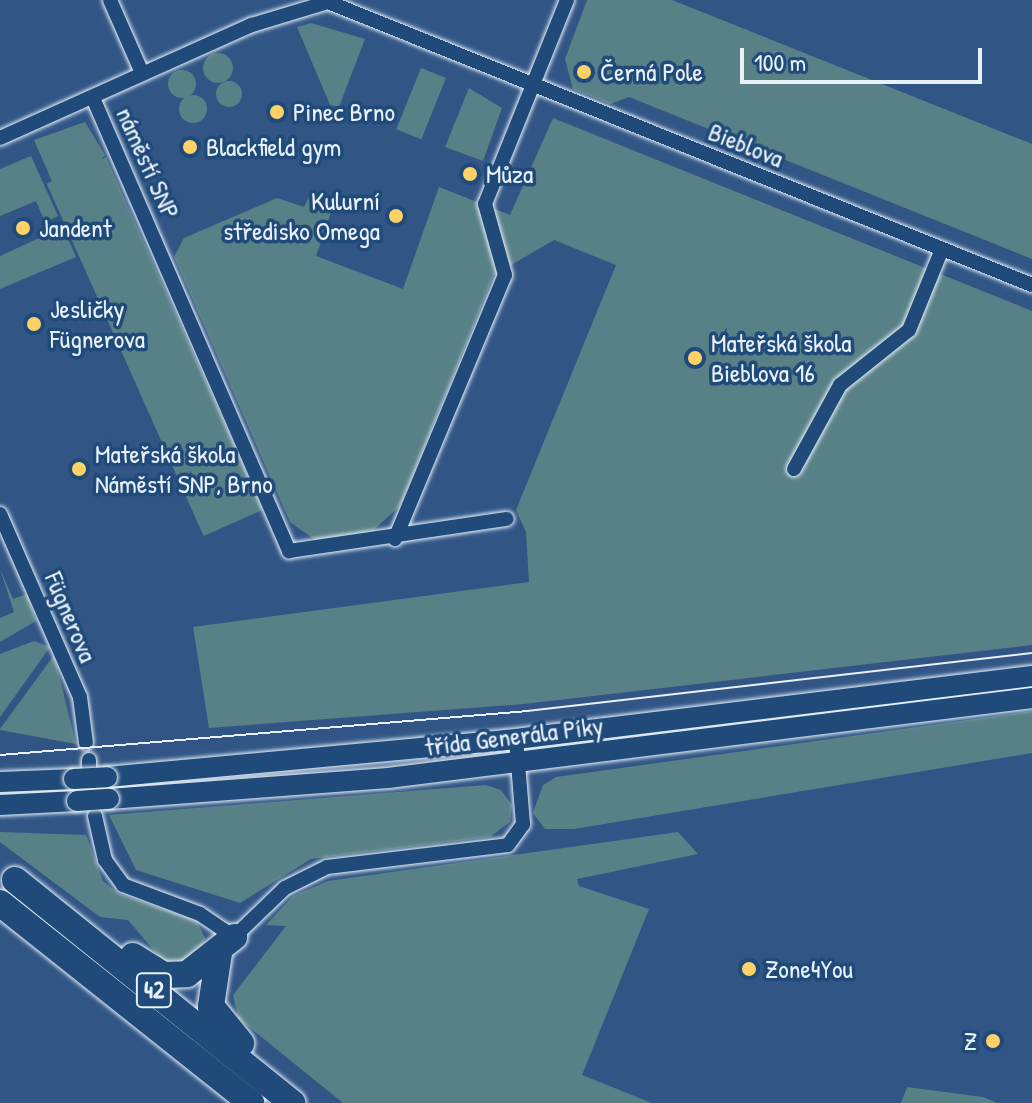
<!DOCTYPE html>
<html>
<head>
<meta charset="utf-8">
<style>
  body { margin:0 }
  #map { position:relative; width:1032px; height:1103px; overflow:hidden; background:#315686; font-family:"Patrick Hand",sans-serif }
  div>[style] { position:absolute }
  .green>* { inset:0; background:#588087; transform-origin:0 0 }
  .round { border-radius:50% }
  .roads { filter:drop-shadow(0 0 2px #e8f1f8) drop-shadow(0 0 2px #e8f1f8) }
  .street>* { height:14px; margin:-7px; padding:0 7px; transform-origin:7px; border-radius:7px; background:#1f4a7a }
  .secondary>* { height:20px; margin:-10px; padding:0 10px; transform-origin:10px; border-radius:10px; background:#1f4a7a }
  .highway>* { height:26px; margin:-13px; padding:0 13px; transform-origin:13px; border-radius:13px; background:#1f4a7a }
  .tram>* { height:2px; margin:-1px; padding:0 1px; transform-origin:1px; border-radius:1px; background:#e8f1f8 }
  .bridges { filter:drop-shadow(0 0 2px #e8f1f8) drop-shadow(0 0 2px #e8f1f8) }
  .secondary-bridge>* { height:20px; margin:-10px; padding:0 10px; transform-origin:10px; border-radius:10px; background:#1f4a7a }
  .dots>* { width:22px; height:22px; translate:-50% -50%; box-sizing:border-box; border:4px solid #1f4a7a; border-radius:50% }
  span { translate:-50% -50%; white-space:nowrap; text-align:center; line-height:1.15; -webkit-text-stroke:7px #1f4a7a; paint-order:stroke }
  .shield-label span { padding:2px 6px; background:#1f4a7a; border:2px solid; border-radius:6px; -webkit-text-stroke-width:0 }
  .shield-label { font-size:24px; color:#e8f1f8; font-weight:700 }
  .poi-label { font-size:26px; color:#e8f1f8 }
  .left { translate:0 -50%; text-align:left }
  .right { translate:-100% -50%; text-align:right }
  .street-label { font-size:26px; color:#e8f1f8 }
  .scale { position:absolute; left:740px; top:48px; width:242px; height:36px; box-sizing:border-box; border:4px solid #e8f1f8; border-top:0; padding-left:10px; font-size:24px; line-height:28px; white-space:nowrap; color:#e8f1f8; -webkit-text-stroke:6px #1f4a7a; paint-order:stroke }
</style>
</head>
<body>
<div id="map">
  <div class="green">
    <i style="clip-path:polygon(587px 0,672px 0,1032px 144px,1032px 259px,629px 97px,610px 104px,573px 89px,565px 59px)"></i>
    <i style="clip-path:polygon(311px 23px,365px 39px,339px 107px,330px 105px,297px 27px)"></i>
    <i class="round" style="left:203px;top:53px;width:30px;height:30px"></i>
    <i style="left:421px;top:68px;width:27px;height:66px;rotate:22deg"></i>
    <i class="round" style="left:168px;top:70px;width:28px;height:28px"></i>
    <i class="round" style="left:216px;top:81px;width:26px;height:26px"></i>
    <i style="clip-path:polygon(469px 88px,502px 108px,483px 161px,445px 147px)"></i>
    <i class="round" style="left:179px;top:95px;width:28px;height:28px"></i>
    <i style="clip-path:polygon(553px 118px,1032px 311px,1032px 645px,524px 704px,209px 728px,193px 627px,529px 582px,526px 532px,516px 510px,616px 265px,554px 240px,494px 275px,400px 506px,367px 536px,318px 542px,290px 522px,174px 257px,184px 238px,277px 198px,304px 207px,310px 195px,335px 201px,316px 256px,403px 289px,439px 187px,510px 215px)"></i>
    <i style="clip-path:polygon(85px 122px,105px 155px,61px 202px,34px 140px)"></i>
    <i style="clip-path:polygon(31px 156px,58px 216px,45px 222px,36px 201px,0 216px,0 169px)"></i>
    <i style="left:106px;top:157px;width:386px;height:65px;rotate:66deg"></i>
    <i style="clip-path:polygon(63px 227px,76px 257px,0 289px,0 256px)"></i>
    <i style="clip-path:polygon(0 569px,13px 599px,27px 594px,36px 621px,0 642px,0 618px,14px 612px)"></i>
    <i style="clip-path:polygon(34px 641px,50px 647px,0 717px,0 654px)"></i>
    <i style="clip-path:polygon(54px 655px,76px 744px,0 730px,0 729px)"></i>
    <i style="clip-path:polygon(1032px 711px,1032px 753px,574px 829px,545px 829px,533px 813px,543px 785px,556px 777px)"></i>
    <i style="clip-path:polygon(486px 785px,501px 790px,512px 805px,510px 822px,490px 837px,311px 859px,240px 903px,136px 870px,109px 815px)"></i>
    <i style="clip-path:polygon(0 832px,86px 835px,103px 881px,119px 894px,197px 921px,205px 938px,200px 955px,183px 965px,163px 961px,128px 920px,100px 917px,0 842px)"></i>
    <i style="clip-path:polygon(678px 832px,698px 854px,577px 879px,579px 886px,649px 909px,582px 1075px,652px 1103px,343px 1103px,238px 1018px,233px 995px,286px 926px,266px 925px,293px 896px,328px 881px)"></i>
    <i style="clip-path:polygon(907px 1087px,983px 1097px,997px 1103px,901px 1103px)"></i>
  </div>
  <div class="roads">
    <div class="street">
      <i style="left:110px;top:0;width:80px;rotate:66.3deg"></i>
      <i style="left:93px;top:98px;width:494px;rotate:66.6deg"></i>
      <i style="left:289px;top:551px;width:220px;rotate:-8.4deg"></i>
      <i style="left:0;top:138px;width:276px;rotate:-24.2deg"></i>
      <i style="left:252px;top:25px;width:79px;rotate:-16.8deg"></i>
      <i style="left:328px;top:2px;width:759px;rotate:21.9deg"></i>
      <i style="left:794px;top:469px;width:96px;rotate:-61.3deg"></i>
      <i style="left:840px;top:385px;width:88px;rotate:-38.6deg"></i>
      <i style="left:909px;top:330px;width:87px;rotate:-67.8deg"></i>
      <i style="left:0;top:514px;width:200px;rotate:66.4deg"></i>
      <i style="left:80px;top:697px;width:46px;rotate:82.6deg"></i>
      <i style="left:395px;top:539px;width:286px;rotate:-67.4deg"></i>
      <i style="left:505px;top:275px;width:74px;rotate:-105.7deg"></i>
      <i style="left:485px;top:204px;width:220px;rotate:-68.1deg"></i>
      <i style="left:89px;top:760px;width:7px;rotate:90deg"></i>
      <i style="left:95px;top:816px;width:45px;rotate:77.2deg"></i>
      <i style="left:105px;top:860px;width:31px;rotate:54deg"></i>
      <i style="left:123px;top:885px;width:82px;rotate:20.6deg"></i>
      <i style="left:200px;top:914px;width:41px;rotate:34.1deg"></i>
      <i style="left:234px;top:937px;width:71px;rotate:-43.9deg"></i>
      <i style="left:285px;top:888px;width:47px;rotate:-26.6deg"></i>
      <i style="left:327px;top:867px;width:182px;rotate:-6.9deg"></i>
      <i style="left:508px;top:845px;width:26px;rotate:-54deg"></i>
      <i style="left:523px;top:824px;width:85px;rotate:-94.7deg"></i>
    </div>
    <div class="secondary">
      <i style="left:107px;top:777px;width:411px;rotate:-5.3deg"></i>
      <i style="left:516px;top:739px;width:520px;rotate:-6.96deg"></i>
      <i style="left:0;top:782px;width:74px;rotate:-2.3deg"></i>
      <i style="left:109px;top:799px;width:280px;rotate:-4.3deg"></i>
      <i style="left:388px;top:778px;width:649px;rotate:-7.08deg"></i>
      <i style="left:0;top:805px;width:77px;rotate:-3deg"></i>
    </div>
    <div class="highway">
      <i style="left:15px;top:880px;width:356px;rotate:38.8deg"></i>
      <i style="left:0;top:903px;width:321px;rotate:38.5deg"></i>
      <i style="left:219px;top:953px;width:54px;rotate:98.6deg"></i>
      <i style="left:211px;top:1006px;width:48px;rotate:51deg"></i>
      <i style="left:133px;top:956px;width:36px;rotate:32deg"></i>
      <i style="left:164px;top:975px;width:23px;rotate:-2deg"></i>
      <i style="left:187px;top:974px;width:60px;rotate:-38.2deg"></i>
    </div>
  </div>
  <div class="tram">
    <i style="left:0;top:755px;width:530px;rotate:-4.76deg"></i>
    <i style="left:528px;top:711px;width:507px;rotate:-6.56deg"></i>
  </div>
  <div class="bridges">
    <div class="secondary-bridge">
      <i style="left:74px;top:779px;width:33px;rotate:-3deg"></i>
      <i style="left:77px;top:801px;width:32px;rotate:-4deg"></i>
    </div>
  </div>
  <div class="dots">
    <i style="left:584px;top:72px;background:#ffd166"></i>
    <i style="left:277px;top:112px;background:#ffd166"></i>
    <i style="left:190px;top:147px;background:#ffd166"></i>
    <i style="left:470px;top:174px;background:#ffd166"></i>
    <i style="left:396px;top:216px;background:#ffd166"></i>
    <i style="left:23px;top:228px;background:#ffd166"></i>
    <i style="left:34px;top:324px;background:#ffd166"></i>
    <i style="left:695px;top:358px;background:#ffd166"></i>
    <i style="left:79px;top:469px;background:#ffd166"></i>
    <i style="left:749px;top:969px;background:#ffd166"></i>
    <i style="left:993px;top:1041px;background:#ffd166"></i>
  </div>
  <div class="shield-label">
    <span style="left:154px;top:990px">42</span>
  </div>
  <div class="poi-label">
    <span class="left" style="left:600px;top:72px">Černá Pole</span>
    <span class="left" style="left:293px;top:112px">Pinec Brno</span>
    <span class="left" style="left:206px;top:147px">Blackfield gym</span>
    <span class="left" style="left:486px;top:174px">Můza</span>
    <span class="right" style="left:380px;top:216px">Kulurní<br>středisko Omega</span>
    <span class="left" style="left:39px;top:228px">Jandent</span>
    <span class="left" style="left:50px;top:324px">Jesličky<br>Fügnerova</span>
    <span class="left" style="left:711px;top:358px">Mateřská škola<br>Bieblova 16</span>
    <span class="left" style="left:95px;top:469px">Mateřská škola<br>Náměstí SNP, Brno</span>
    <span class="left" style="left:765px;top:969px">Zone4You</span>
    <span class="right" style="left:977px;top:1041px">Z</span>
  </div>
  <div class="street-label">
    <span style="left:746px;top:145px;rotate:22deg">Bieblova</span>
    <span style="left:148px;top:163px;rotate:66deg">náměstí SNP</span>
    <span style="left:71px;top:617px;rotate:67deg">Fügnerova</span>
    <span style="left:514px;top:736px;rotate:-7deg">třída Generála Píky</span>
  </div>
  <div class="scale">100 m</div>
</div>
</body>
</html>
